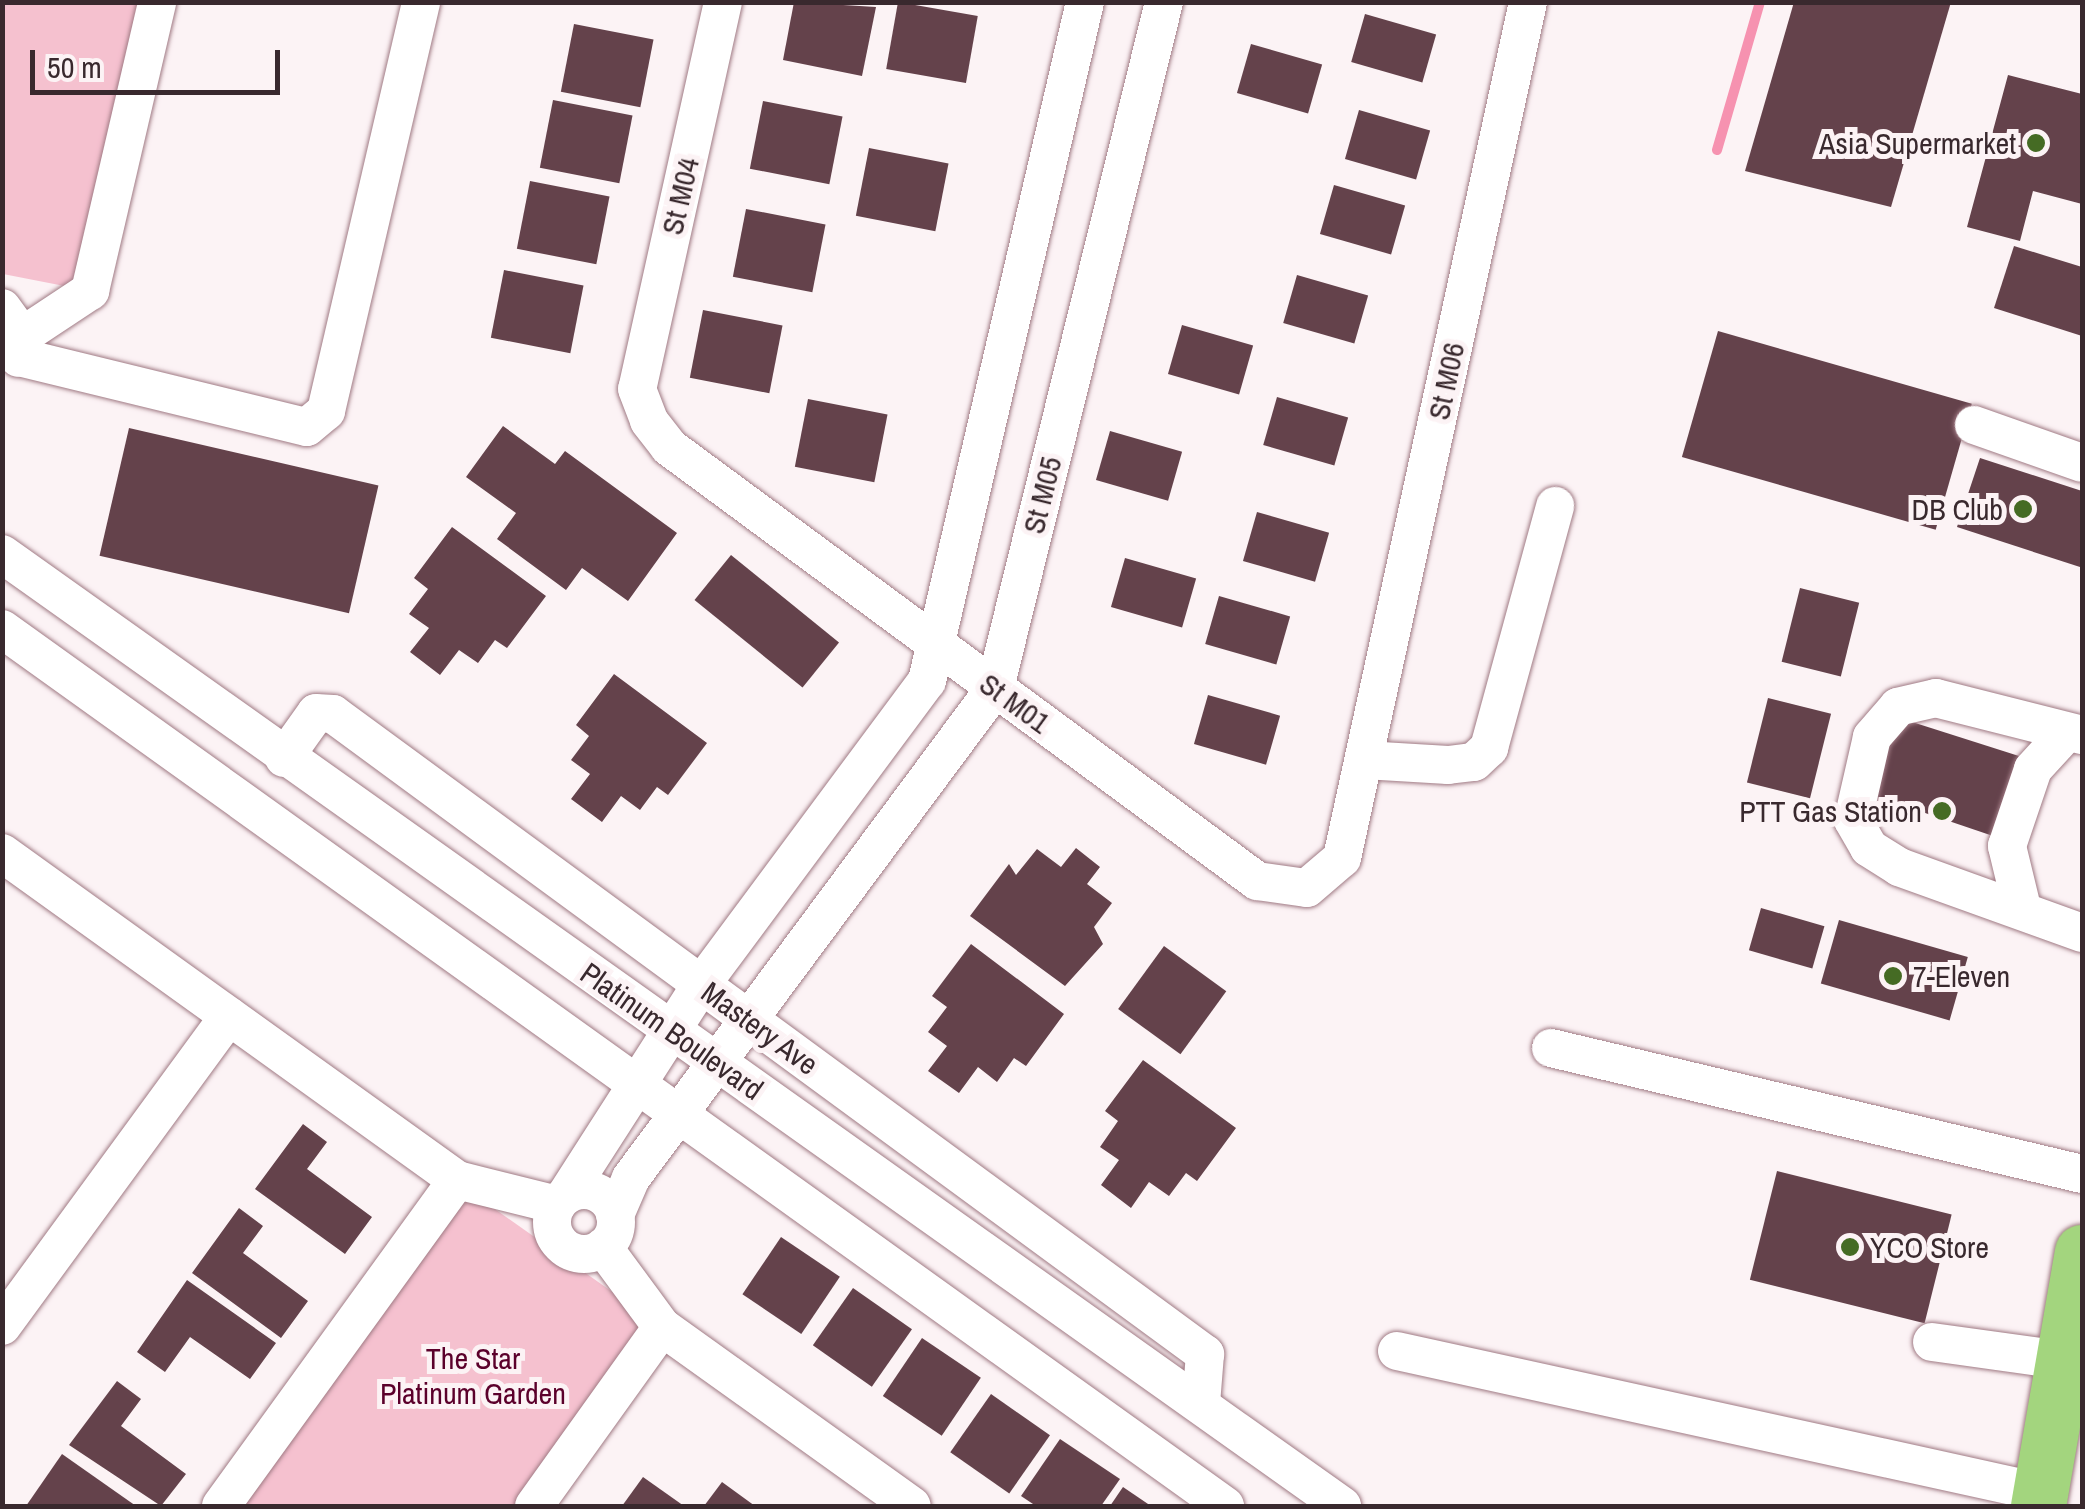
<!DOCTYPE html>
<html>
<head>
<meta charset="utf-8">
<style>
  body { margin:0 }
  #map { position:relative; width:2085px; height:1509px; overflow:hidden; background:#fcf3f5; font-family:"Archivo Narrow",sans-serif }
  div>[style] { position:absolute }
  .green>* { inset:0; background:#f5c1cf }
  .stream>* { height:10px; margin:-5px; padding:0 5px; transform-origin:5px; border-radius:5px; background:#f692b0 }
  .building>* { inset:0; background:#64424b; transform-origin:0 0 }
  .roads { filter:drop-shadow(0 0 2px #a07a84) drop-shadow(0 0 2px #a07a84) }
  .minor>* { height:38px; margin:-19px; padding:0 19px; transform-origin:19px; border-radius:19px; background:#fff }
  .minor>.ring { margin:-19px; padding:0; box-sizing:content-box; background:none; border:38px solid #fff; border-radius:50% }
  .highway>* { height:55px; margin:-27.5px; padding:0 27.5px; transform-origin:27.5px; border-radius:27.5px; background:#a3d57e }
  .dots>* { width:28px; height:28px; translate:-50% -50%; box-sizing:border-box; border:5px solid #fcf3f5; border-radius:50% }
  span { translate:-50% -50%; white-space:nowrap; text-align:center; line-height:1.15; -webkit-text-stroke:10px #fcf3f5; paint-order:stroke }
  .poi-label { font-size:30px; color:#39292e }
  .right { translate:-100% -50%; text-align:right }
  .left { translate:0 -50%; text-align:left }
  .street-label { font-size:30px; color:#39292e }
  .park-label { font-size:30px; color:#5b002b }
  .frame { position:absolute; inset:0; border:5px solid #39292e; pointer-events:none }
  .scale { position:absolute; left:30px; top:50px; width:250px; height:45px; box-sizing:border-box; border:5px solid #39292e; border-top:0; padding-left:12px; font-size:30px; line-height:35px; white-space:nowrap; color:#39292e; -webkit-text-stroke:8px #fcf3f5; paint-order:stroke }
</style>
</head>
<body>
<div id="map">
  <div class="green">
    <i style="clip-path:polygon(2px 3px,157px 3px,90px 291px,3px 274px)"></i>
    <i style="clip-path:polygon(458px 1183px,662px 1327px,534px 1506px,222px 1506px)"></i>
  </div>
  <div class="stream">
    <i style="left:1717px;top:150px;width:154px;rotate:-73.8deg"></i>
  </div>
  <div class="building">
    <i style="clip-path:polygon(794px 2px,876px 7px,862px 76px,783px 60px)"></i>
    <i style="left:898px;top:2px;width:81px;height:68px;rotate:10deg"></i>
    <i style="clip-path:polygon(1794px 2px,1951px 2px,1891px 207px,1745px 171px)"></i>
    <i style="left:1365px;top:14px;width:74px;height:50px;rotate:16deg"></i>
    <i style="left:574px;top:24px;width:81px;height:69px;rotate:11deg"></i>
    <i style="left:1251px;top:44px;width:74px;height:51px;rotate:16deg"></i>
    <i style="clip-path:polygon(2008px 75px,2082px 94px,2082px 204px,2033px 191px,2020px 241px,1967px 227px)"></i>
    <i style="left:553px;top:100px;width:81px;height:69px;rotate:11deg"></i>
    <i style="left:763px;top:101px;width:81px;height:69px;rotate:11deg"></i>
    <i style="left:1359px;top:110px;width:74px;height:51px;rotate:16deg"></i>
    <i style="left:869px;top:148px;width:81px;height:69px;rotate:11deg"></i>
    <i style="left:530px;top:181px;width:81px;height:69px;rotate:11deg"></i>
    <i style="left:1334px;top:185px;width:74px;height:51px;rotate:16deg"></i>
    <i style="left:746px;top:209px;width:81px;height:69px;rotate:11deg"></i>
    <i style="clip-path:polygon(2014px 246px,2082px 267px,2082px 336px,1994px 308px)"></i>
    <i style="left:504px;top:270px;width:81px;height:69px;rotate:11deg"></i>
    <i style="left:1297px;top:275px;width:74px;height:50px;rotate:16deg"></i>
    <i style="left:703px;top:310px;width:81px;height:69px;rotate:11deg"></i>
    <i style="left:1182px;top:325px;width:74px;height:51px;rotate:16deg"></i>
    <i style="left:1718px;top:331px;width:264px;height:131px;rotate:16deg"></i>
    <i style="left:1277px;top:397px;width:74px;height:50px;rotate:16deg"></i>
    <i style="left:808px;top:399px;width:81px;height:69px;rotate:11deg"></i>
    <i style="clip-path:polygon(503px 426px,555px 464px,565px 451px,677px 533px,628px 601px,582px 568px,566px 590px,497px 539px,516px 513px,466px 477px)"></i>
    <i style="left:129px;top:428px;width:256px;height:131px;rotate:13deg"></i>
    <i style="left:1110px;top:431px;width:75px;height:51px;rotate:16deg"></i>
    <i style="clip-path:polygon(1980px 458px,2082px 491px,2080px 567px,1957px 527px)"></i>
    <i style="left:1257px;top:512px;width:75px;height:51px;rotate:16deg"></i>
    <i style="clip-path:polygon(452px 527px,546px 596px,507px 648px,495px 640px,478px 663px,459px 650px,440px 675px,410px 652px,429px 628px,409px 614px,428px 589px,414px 578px)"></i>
    <i style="left:731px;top:555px;width:139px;height:58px;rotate:39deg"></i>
    <i style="left:1125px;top:558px;width:74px;height:51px;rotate:16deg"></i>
    <i style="left:1800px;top:588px;width:61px;height:76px;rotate:14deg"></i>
    <i style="left:1219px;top:596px;width:74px;height:50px;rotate:16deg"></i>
    <i style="clip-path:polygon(614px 674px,707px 743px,668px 795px,657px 787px,640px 810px,621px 796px,602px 822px,571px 799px,590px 774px,571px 760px,589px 736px,576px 725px)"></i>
    <i style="left:1208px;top:695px;width:75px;height:51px;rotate:16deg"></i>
    <i style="left:1768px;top:698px;width:65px;height:87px;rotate:14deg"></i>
    <i style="clip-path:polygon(1909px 721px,2022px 757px,1996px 837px,1875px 796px,1887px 729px)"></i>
    <i style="clip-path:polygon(1076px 848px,1100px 867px,1087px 884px,1112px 903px,1094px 927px,1103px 944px,1065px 986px,970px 916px,1009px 864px,1016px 875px,1037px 849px,1061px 867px)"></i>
    <i style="left:1761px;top:908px;width:66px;height:44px;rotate:16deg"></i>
    <i style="left:1839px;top:920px;width:134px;height:66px;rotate:16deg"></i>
    <i style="clip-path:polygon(971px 944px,1064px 1014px,1026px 1066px,1014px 1058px,997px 1082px,978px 1067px,959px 1093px,928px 1071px,947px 1046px,928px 1032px,947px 1007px,932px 996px)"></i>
    <i style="left:1164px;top:946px;width:77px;height:78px;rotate:36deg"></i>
    <i style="clip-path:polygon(1143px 1060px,1236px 1128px,1197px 1181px,1186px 1173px,1169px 1196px,1149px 1182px,1131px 1208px,1101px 1185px,1119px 1160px,1100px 1147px,1118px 1121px,1105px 1111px)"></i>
    <i style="clip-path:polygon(303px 1124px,327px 1142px,307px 1169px,372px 1217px,345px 1254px,255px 1189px)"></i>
    <i style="left:1777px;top:1171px;width:180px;height:112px;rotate:14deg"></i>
    <i style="clip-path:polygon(239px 1208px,263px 1226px,243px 1253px,308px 1301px,281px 1338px,192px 1273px)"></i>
    <i style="left:781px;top:1237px;width:71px;height:69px;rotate:34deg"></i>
    <i style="clip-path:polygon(187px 1280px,276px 1343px,250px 1379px,190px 1337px,165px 1372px,137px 1352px)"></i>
    <i style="left:853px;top:1288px;width:72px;height:70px;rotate:35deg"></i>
    <i style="left:922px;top:1338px;width:71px;height:70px;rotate:34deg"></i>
    <i style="clip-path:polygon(117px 1381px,141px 1399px,121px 1426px,186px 1474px,161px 1506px,69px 1445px)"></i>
    <i style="left:991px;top:1394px;width:72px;height:71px;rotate:35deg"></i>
    <i style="clip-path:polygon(1060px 1439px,1120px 1479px,1101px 1506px,1036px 1506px,1021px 1496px)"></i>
    <i style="clip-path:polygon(62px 1454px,136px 1506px,26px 1506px)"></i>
    <i style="clip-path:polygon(643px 1477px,684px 1506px,622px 1506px)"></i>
    <i style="clip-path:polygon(722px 1482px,755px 1506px,704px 1506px)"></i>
    <i style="clip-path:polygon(1123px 1487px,1151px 1506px,1110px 1506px)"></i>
  </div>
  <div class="roads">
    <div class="minor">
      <i style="left:723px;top:2px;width:396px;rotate:102.5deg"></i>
      <i style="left:637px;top:389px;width:34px;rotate:69deg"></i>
      <i style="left:649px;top:421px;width:33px;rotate:52deg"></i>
      <i style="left:669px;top:447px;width:731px;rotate:36.43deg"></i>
      <i style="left:1257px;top:881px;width:50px;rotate:8deg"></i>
      <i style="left:1307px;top:888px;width:46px;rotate:-40.6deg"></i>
      <i style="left:1342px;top:858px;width:876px;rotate:-77.74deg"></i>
      <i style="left:2px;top:308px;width:34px;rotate:54deg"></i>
      <i style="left:22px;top:336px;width:22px;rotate:100deg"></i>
      <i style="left:22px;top:336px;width:82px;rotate:-33.5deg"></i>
      <i style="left:90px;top:291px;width:297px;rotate:-76.9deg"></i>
      <i style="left:19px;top:357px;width:296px;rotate:13.7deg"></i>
      <i style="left:307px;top:427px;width:25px;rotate:-40deg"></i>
      <i style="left:326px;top:411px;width:420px;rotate:-76.9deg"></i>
      <i style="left:1974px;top:425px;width:114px;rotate:19.4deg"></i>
      <i style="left:2px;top:554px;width:1644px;rotate:35.39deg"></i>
      <i style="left:2px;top:629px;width:1505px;rotate:35.64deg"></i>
      <i style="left:2082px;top:735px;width:151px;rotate:-165.8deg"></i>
      <i style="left:1936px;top:698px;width:39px;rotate:167deg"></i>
      <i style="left:1898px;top:707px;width:40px;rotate:131deg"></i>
      <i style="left:1872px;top:737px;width:85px;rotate:102.9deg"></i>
      <i style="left:1853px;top:820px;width:32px;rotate:60deg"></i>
      <i style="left:1869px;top:848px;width:36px;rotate:32deg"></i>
      <i style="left:1899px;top:867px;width:195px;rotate:19.8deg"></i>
      <i style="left:284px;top:758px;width:55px;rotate:-54.6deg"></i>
      <i style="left:316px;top:713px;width:17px;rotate:3deg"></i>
      <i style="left:333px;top:714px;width:1082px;rotate:36.28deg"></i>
      <i style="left:1205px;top:1354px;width:50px;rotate:94.6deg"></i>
      <i style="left:1364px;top:760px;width:84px;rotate:3.4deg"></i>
      <i style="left:1448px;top:765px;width:26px;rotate:-7deg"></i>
      <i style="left:1474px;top:762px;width:21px;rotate:-43deg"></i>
      <i style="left:1489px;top:748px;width:251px;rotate:-74.7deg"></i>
      <i style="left:2px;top:853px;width:560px;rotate:35.7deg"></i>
      <i style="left:457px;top:1180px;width:103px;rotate:14deg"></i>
      <i style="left:2021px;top:904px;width:60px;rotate:-103.6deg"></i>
      <i style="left:2007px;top:846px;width:81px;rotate:-71.3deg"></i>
      <i style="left:2033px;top:769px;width:49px;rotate:-47.5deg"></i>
      <i style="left:1551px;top:1048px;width:546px;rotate:13.35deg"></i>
      <i class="ring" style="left:552px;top:1190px;width:26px;height:26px"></i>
      <i style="left:566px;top:1195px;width:250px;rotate:-57.3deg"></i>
      <i style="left:701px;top:985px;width:379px;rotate:-53.4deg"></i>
      <i style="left:927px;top:681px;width:697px;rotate:-76.9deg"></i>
      <i style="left:615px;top:1215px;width:40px;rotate:-66.6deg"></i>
      <i style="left:631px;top:1178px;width:610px;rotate:-53.39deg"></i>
      <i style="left:995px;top:688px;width:707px;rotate:-76.16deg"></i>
      <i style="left:603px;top:1247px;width:99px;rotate:53.6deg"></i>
      <i style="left:662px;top:1327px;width:307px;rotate:35.6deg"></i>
      <i style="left:2px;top:1326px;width:384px;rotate:-53.8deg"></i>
      <i style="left:1932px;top:1342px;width:130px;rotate:7.9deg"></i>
      <i style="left:1397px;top:1351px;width:658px;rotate:12.37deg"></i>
      <i style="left:221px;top:1506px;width:402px;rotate:-54.1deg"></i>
      <i style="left:534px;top:1506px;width:220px;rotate:-54.4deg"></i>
    </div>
    <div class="highway">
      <i style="left:2038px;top:1506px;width:258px;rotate:-80.2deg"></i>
    </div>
  </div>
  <div class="dots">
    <i style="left:2036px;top:143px;background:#456b24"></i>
    <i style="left:2023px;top:509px;background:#456b24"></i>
    <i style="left:1942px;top:811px;background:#456b24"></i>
    <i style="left:1893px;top:976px;background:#456b24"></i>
    <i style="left:1850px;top:1247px;background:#456b24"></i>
  </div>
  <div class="poi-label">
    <span class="right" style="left:2016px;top:143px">Asia Supermarket</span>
    <span class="right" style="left:2003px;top:509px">DB Club</span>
    <span class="right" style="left:1922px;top:811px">PTT Gas Station</span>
    <span class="left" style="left:1913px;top:976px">7-Eleven</span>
    <span class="left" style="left:1870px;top:1247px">YCO Store</span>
  </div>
  <div class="street-label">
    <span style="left:680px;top:196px;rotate:-77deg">St M04</span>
    <span style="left:1446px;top:381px;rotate:-78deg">St M06</span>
    <span style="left:1042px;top:495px;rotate:-76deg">St M05</span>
    <span style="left:1015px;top:703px;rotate:36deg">St M01</span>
    <span style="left:760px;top:1028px;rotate:36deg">Mastery Ave</span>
    <span style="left:672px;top:1031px;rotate:35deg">Platinum Boulevard</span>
  </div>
  <div class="park-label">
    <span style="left:473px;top:1375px">The Star<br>Platinum Garden</span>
  </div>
  <div class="frame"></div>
  <div class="scale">50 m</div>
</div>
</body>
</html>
